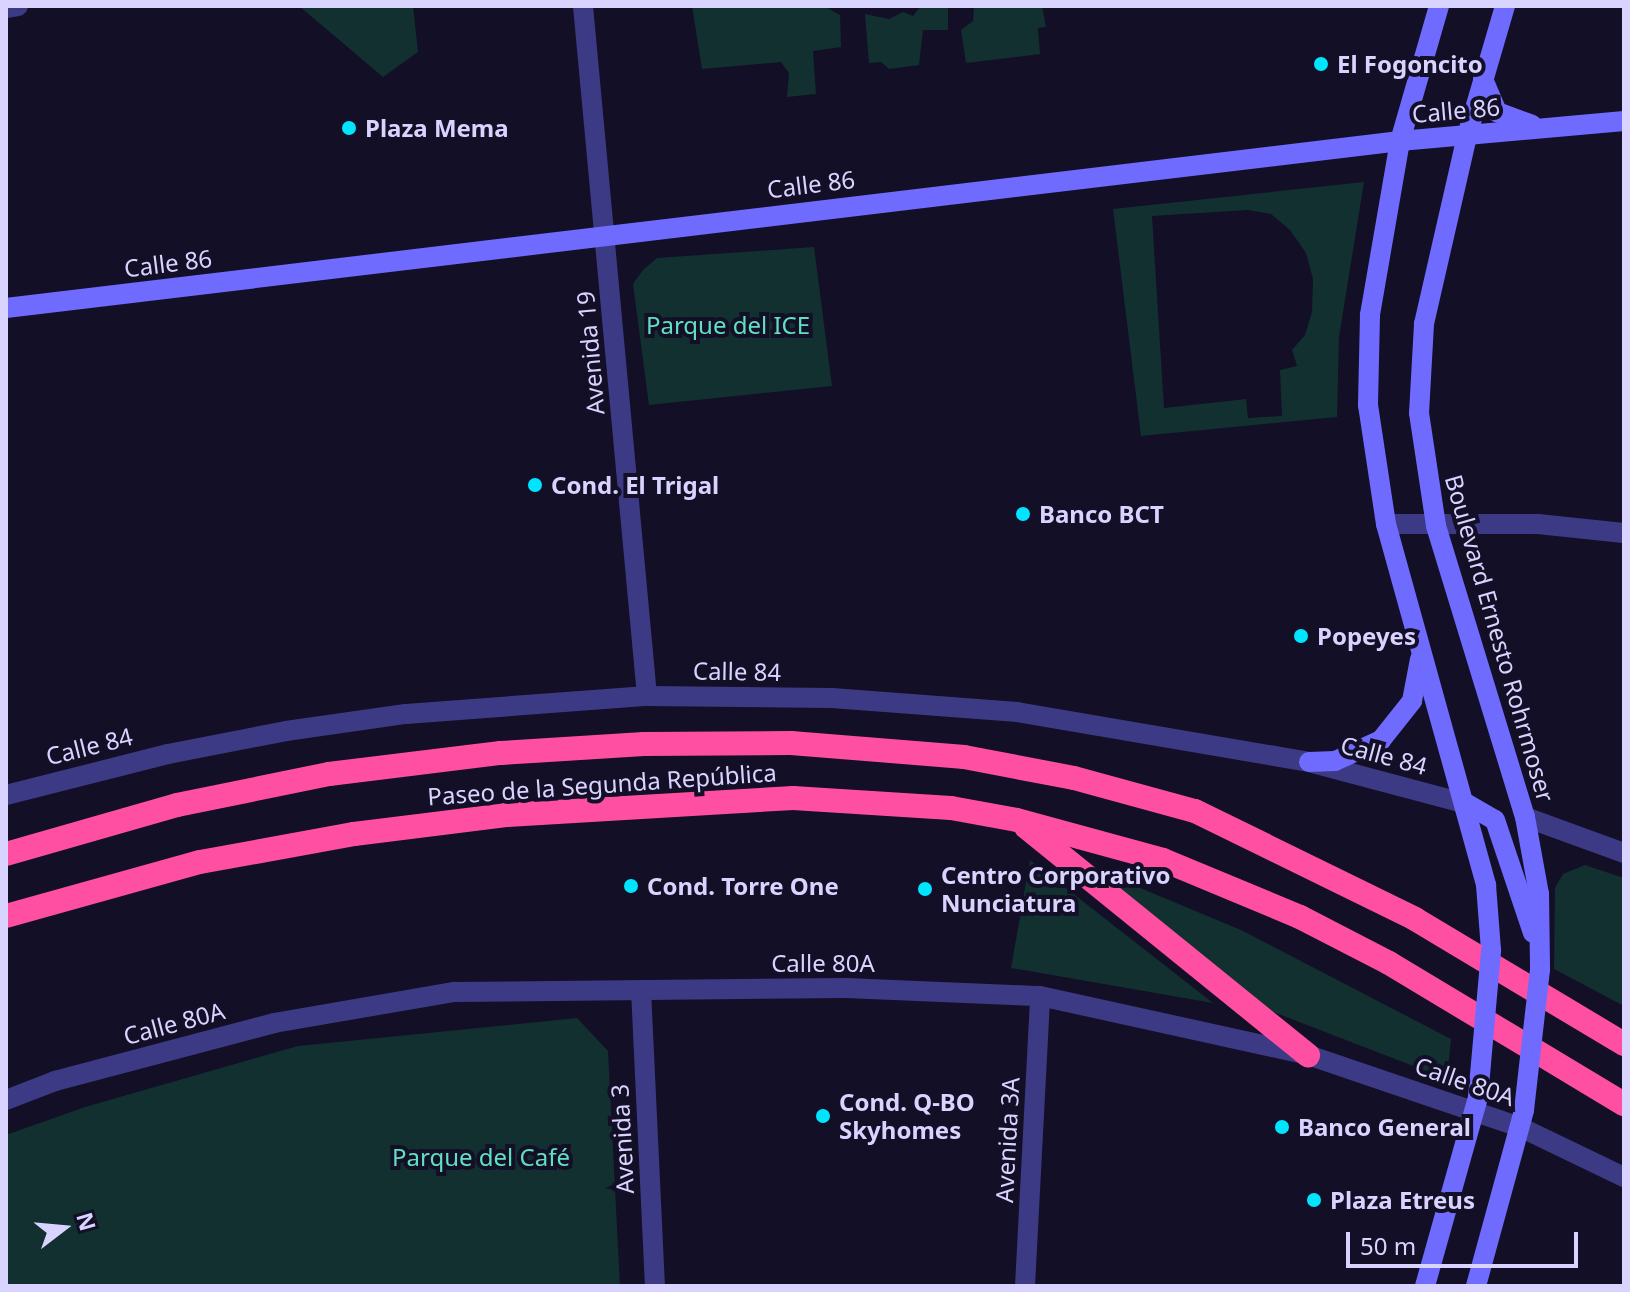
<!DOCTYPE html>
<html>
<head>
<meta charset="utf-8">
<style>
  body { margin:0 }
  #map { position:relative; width:1630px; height:1292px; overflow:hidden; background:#130f26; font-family:"Noto Sans",sans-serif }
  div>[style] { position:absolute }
  .green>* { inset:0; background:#12302f }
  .street>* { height:20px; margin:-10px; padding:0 10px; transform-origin:10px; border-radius:10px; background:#3d3a85 }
  .secondary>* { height:20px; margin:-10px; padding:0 10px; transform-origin:10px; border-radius:10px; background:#6f6bff }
  .highway>* { height:24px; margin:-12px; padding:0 12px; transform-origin:12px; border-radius:12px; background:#ff4fa3 }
  .secondary-bridge>* { height:20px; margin:-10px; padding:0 10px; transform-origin:10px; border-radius:10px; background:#6f6bff }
  .dots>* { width:22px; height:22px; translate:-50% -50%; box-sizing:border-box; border:4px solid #130f26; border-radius:50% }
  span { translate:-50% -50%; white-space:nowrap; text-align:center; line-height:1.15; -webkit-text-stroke:8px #130f26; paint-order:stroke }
  .poi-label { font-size:24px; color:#d9d4ff; font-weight:700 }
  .left { translate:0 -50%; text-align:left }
  .street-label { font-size:24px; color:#d9d4ff }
  .park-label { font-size:24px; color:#5fe0c0 }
  .frame { position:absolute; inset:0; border:8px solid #d9d4ff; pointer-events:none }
  .north { position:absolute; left:24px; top:1188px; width:80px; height:80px; -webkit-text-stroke:6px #130f26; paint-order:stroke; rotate:74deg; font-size:22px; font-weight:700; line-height:32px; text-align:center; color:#d9d4ff }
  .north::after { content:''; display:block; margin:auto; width:28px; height:36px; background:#d9d4ff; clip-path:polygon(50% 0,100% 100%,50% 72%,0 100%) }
  .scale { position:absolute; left:1346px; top:1232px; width:232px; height:36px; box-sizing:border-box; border:4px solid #d9d4ff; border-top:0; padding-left:10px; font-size:24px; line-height:28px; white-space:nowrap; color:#d9d4ff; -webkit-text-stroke:6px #130f26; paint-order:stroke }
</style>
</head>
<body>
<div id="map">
  <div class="green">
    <i style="clip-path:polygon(299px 6px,413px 6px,418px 52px,383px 77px)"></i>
    <i style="clip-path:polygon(692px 6px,824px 6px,840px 15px,841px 47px,813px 51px,816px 94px,787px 97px,789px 73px,781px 62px,702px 69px)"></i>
    <i style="clip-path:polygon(921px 6px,948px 6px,948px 30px,923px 30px,919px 65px,889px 69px,881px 62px,869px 63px,865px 14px,889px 19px,903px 12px,913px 16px)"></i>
    <i style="clip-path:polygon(974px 6px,1042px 6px,1046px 27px,1038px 28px,1040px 54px,966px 63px,961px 30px,973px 21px)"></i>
    <i style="clip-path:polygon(evenodd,1364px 182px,1339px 337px,1337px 417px,1141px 436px,1113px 209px,1364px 182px,1248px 210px,1271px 214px,1290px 230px,1306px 253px,1313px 279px,1312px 312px,1305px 335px,1292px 350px,1297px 366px,1280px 370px,1282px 416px,1248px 418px,1246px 399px,1164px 408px,1152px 216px,1248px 210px)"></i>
    <i style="clip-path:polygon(814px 247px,832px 386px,649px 405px,633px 284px,643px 270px,657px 258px)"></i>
    <i style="clip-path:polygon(1030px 860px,1213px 1003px,1011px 968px)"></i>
    <i style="clip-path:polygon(1585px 865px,1624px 878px,1624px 1006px,1554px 969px,1555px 888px,1563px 874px)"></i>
    <i style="clip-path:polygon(1097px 870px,1241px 930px,1451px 1039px,1447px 1079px,1268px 1010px)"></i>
    <i style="clip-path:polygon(577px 1018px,608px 1051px,620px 1286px,6px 1286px,6px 1135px,85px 1107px,298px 1046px)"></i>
  </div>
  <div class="street">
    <i style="left:583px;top:6px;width:693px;rotate:84.7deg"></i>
    <i style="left:6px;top:8px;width:12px;rotate:-9deg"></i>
    <i style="left:1386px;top:524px;width:152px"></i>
    <i style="left:1538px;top:524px;width:86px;rotate:6deg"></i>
    <i style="left:6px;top:795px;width:167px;rotate:-14.2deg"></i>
    <i style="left:168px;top:754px;width:120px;rotate:-11deg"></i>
    <i style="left:286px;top:731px;width:121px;rotate:-8.1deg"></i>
    <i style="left:406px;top:714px;width:242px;rotate:-4.3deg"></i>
    <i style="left:647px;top:696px;width:185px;rotate:0.6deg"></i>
    <i style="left:832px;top:698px;width:186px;rotate:4.3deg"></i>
    <i style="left:1017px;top:712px;width:296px;rotate:9.7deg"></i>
    <i style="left:1309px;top:762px;width:163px;rotate:14.9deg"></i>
    <i style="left:1525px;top:817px;width:105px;rotate:20deg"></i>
    <i style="left:641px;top:990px;width:296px;rotate:87.3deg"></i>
    <i style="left:6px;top:1100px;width:53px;rotate:-21.2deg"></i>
    <i style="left:55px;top:1081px;width:227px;rotate:-14.8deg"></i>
    <i style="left:274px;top:1023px;width:183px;rotate:-9.8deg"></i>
    <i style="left:454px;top:992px;width:392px;rotate:-0.6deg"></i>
    <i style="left:846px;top:988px;width:194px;rotate:2.4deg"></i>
    <i style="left:1040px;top:996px;width:274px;rotate:12.4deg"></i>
    <i style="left:1308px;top:1055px;width:226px;rotate:18.8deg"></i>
    <i style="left:1522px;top:1128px;width:113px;rotate:25.7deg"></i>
    <i style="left:1025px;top:1286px;width:290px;rotate:-87deg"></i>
  </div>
  <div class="secondary">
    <i style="left:1439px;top:6px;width:141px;rotate:106.1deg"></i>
    <i style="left:1400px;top:141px;width:177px;rotate:99.8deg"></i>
    <i style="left:1370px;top:315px;width:90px;rotate:91.3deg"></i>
    <i style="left:1368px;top:405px;width:120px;rotate:81.4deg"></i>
    <i style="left:1386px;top:524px;width:375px;rotate:74.5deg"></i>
    <i style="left:1486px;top:885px;width:65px;rotate:85.6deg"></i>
    <i style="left:1505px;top:6px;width:135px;rotate:106.3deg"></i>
    <i style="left:1467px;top:136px;width:193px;rotate:102.9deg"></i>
    <i style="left:1424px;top:324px;width:89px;rotate:93.2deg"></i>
    <i style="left:1419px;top:413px;width:114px;rotate:81.4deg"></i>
    <i style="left:1436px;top:526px;width:304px;rotate:73deg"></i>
    <i style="left:1525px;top:817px;width:78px;rotate:79.7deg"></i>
    <i style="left:1539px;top:894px;width:75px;rotate:89.2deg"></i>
    <i style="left:1483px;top:79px;width:36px;rotate:67deg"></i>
    <i style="left:1497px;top:112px;width:37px;rotate:20deg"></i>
    <i style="left:6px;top:308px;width:1404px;rotate:-6.83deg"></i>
    <i style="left:1400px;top:141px;width:225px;rotate:-5.1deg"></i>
    <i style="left:1309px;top:762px;width:26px;rotate:-2deg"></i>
    <i style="left:1335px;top:761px;width:51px;rotate:-24.5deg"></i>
    <i style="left:1381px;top:740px;width:50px;rotate:-51.5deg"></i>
    <i style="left:1412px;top:701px;width:43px;rotate:-79.2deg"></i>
    <i style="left:1467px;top:804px;width:32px;rotate:30deg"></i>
    <i style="left:1495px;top:820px;width:119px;rotate:71.4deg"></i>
    <i style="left:1425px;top:1286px;width:196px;rotate:-74.3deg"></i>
    <i style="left:1476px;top:1286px;width:182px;rotate:-74.7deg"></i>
  </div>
  <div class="highway">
    <i style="left:1026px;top:827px;width:363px;rotate:39deg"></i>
    <i style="left:6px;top:854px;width:178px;rotate:-16deg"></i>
    <i style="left:177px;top:805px;width:155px;rotate:-11.5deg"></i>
    <i style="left:329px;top:774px;width:173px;rotate:-7deg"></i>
    <i style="left:501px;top:753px;width:143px;rotate:-3.6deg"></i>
    <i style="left:644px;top:744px;width:147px;rotate:-0.4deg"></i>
    <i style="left:791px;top:743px;width:174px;rotate:4.6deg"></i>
    <i style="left:964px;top:757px;width:112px;rotate:10.8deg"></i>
    <i style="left:1074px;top:778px;width:125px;rotate:15.3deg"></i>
    <i style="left:1195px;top:811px;width:245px;rotate:26.1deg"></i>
    <i style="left:1415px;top:919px;width:244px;rotate:30.9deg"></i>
    <i style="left:6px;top:916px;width:201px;rotate:-15.6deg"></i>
    <i style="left:200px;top:862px;width:157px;rotate:-10.3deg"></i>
    <i style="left:354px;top:834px;width:153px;rotate:-7.1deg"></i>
    <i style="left:506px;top:815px;width:288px;rotate:-3.4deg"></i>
    <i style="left:793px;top:798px;width:158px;rotate:3.6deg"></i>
    <i style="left:951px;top:808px;width:67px;rotate:10.3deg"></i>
    <i style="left:1017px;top:820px;width:151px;rotate:15.3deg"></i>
    <i style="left:1163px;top:860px;width:148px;rotate:22.6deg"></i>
    <i style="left:1300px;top:917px;width:100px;rotate:27.3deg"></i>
    <i style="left:1389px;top:963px;width:274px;rotate:31deg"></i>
  </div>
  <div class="secondary-bridge">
    <i style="left:1478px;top:1097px;width:148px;rotate:-84.9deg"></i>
    <i style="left:1524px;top:1110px;width:142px;rotate:-83.5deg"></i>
  </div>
  <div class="dots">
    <i style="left:1321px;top:64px;background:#00e5ff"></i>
    <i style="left:349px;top:128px;background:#00e5ff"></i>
    <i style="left:535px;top:485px;background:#00e5ff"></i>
    <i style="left:1023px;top:514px;background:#00e5ff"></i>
    <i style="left:1301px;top:636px;background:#00e5ff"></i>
    <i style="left:631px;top:886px;background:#00e5ff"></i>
    <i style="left:925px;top:889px;background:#00e5ff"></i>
    <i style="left:823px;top:1116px;background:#00e5ff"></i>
    <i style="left:1282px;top:1127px;background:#00e5ff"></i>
    <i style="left:1314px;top:1200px;background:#00e5ff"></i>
  </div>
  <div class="poi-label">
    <span class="left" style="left:1337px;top:64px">El Fogoncito</span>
    <span class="left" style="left:365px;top:128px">Plaza Mema</span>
    <span class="left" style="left:551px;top:485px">Cond. El Trigal</span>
    <span class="left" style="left:1039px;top:514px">Banco BCT</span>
    <span class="left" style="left:1317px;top:636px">Popeyes</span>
    <span class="left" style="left:941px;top:889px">Centro Corporativo<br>Nunciatura</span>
    <span class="left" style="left:647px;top:886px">Cond. Torre One</span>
    <span class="left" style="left:839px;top:1116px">Cond. Q-BO<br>Skyhomes</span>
    <span class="left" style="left:1298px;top:1127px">Banco General</span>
    <span class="left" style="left:1330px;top:1200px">Plaza Etreus</span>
  </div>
  <div class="street-label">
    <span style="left:1456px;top:110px;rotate:-5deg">Calle 86</span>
    <span style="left:811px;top:184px;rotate:-7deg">Calle 86</span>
    <span style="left:168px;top:263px;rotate:-7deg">Calle 86</span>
    <span style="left:590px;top:353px;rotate:-95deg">Avenida 19</span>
    <span style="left:1500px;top:638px;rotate:74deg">Boulevard Ernesto Rohrmoser</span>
    <span style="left:737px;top:671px;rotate:1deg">Calle 84</span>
    <span style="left:89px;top:746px;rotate:-14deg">Calle 84</span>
    <span style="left:1384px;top:755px;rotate:15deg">Calle 84</span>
    <span style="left:602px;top:784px;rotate:-4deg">Paseo de la Segunda República</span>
    <span style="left:823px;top:963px">Calle 80A</span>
    <span style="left:174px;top:1023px;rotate:-15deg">Calle 80A</span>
    <span style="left:1465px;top:1081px;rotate:19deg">Calle 80A</span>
    <span style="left:622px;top:1139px;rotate:-93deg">Avenida 3</span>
    <span style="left:1007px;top:1140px;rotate:-87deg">Avenida 3A</span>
  </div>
  <div class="park-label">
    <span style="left:728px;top:325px">Parque del ICE</span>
    <span style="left:481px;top:1157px">Parque del Café</span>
  </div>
  <div class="frame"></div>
  <div class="north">N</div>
  <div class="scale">50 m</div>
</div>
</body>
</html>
